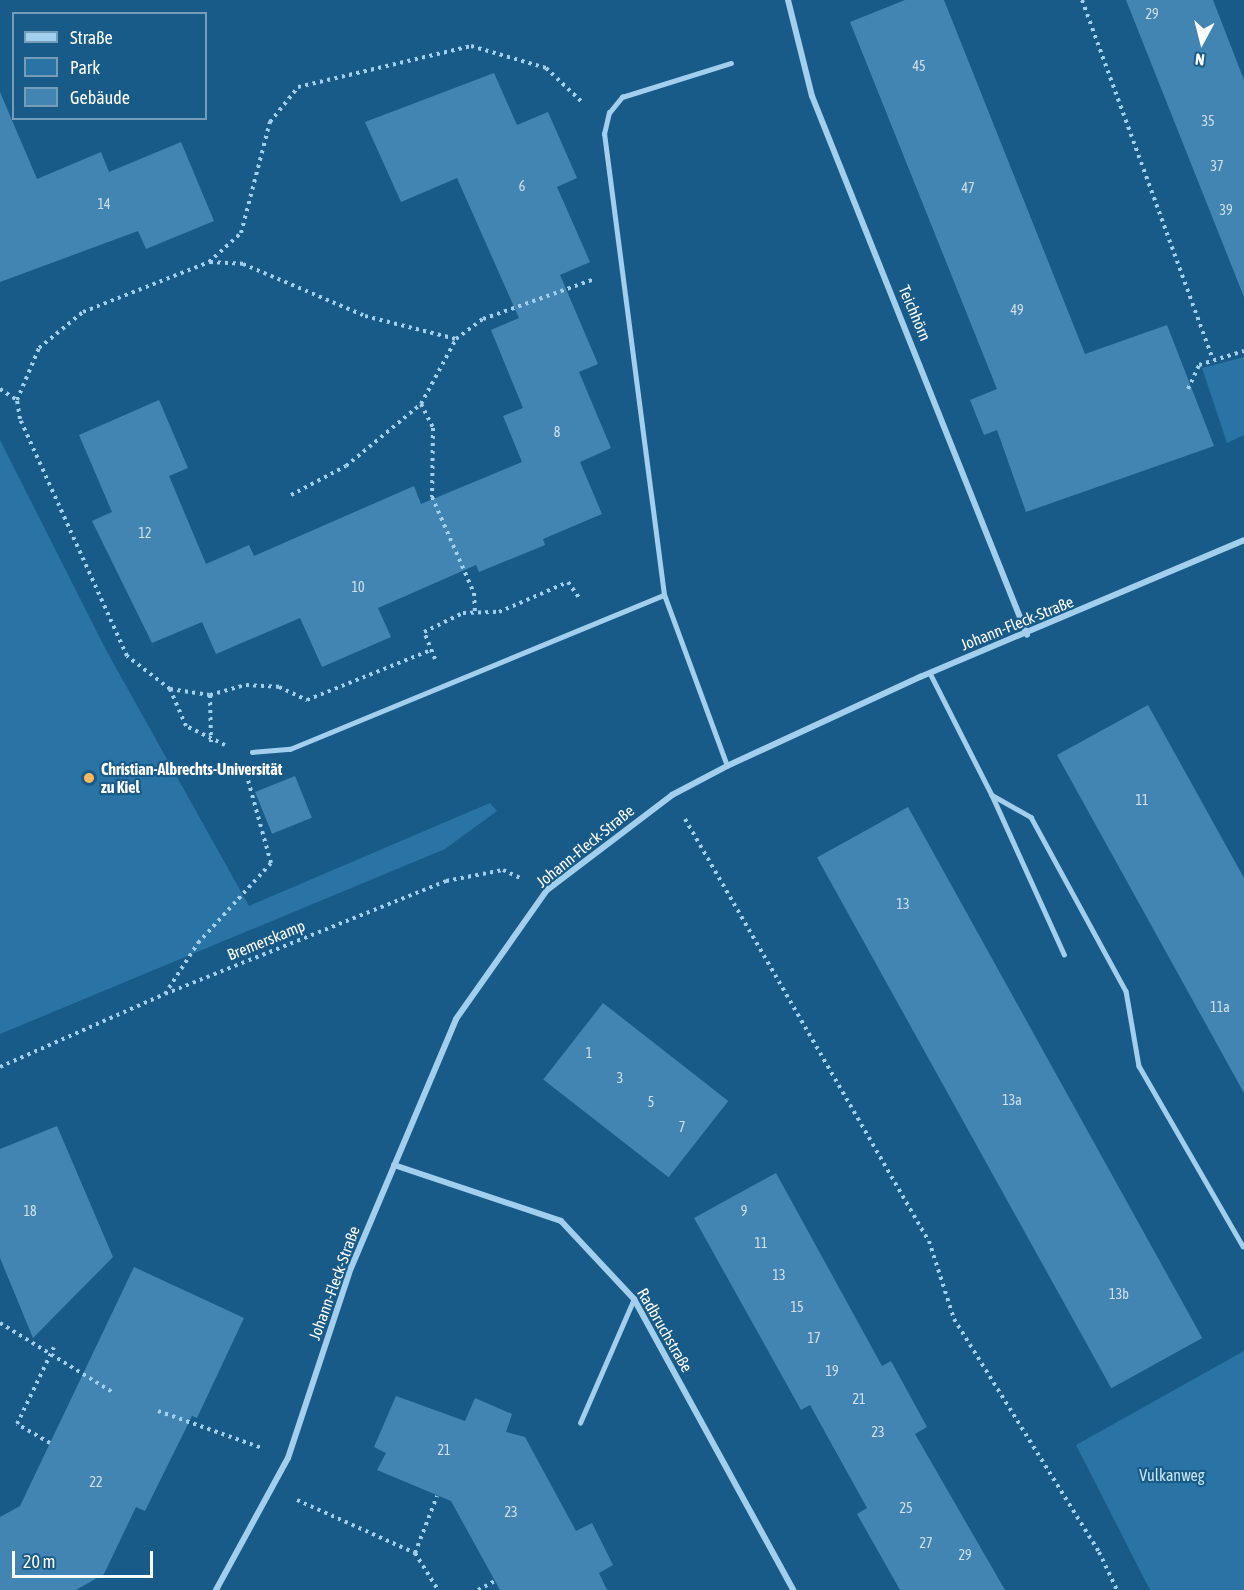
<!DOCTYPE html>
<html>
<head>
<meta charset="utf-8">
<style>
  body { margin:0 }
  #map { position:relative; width:1244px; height:1590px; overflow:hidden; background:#195b88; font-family:"Asap Condensed",sans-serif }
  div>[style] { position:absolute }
  .green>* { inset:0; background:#2974a5 }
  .building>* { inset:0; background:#4285b2; transform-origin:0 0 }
  .path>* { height:4px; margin-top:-2px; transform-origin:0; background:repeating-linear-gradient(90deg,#a1cfed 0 3px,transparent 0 7.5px) }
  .service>* { height:4.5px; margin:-2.25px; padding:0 2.25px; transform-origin:2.25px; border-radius:2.25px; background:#a1cfed }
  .minor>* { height:6px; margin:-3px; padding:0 3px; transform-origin:3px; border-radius:3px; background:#a1cfed }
  .dots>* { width:16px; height:16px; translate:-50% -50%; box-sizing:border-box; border:3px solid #195b88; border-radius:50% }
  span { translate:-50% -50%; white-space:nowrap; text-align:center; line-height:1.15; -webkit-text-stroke:4.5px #195b88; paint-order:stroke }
  .number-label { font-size:14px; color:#d0e0ec }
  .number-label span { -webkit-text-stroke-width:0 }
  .street-label { font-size:16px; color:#fff }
  .poi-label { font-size:16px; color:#fff; font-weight:700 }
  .left { translate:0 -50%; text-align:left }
  .park-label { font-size:16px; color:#c7e6f9 }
  .legend { position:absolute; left:12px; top:12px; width:195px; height:108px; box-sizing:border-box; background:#195b88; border:2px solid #759db8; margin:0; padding:8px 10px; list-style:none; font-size:18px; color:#fff }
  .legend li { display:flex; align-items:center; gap:12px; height:30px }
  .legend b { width:30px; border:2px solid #759db8 }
  .north { position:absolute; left:1172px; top:12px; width:60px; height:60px; -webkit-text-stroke:4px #195b88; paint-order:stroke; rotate:187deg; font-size:16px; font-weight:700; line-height:24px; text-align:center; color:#fff }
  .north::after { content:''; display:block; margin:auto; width:21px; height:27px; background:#fff; clip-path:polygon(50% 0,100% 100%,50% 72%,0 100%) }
  .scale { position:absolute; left:12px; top:1551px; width:141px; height:27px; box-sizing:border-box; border:3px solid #fff; border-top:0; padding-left:8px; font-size:18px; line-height:21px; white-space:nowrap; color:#fff; -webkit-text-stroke:4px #195b88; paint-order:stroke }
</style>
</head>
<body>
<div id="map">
  <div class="green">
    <i style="clip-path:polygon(1244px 357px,1244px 435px,1227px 443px,1202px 368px)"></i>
    <i style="clip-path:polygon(0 440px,106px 650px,249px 906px,490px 803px,497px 811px,445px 849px,0 1034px)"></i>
    <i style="clip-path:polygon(1244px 1351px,1244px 1590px,1150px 1590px,1076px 1445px)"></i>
  </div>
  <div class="building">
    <i style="clip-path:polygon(905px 0,944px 0,1085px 354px,1167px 325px,1214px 446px,1026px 512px,997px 430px,984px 435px,970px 400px,997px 389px,850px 22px)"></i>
    <i style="clip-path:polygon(1126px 0,1213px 0,1244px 80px,1244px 297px)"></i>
    <i style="clip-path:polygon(494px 73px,517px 125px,548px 112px,577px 178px,557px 187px,590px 262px,560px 275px,598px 364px,579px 372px,611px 448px,580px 462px,602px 514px,543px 539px,545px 545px,479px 572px,476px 565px,378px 608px,391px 637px,322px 667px,300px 618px,216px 654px,202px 622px,152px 643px,92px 521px,112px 512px,79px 435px,159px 400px,188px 468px,169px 476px,206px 564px,249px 545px,254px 556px,414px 486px,421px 504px,522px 462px,503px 416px,523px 408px,491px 330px,519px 318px,457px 178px,401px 202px,365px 122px)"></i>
    <i style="clip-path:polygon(0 92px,37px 179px,101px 152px,109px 172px,181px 142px,214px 221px,146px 249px,138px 231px,0 282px)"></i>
    <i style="clip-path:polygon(1148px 705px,1244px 878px,1244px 1093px,1057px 755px)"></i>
    <i style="left:295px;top:776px;width:45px;height:43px;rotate:68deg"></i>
    <i style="left:908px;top:807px;width:607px;height:104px;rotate:61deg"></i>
    <i style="left:603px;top:1003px;width:159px;height:97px;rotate:38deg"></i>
    <i style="clip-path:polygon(57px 1126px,113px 1257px,33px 1338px,0 1258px,0 1149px)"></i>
    <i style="clip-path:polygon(776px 1173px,882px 1366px,891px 1361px,927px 1427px,915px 1434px,1005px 1590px,900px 1590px,857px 1514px,867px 1508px,810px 1405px,801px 1410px,694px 1218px)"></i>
    <i style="clip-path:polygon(134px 1267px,244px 1318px,197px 1418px,192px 1416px,145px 1511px,136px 1507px,104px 1574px,76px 1590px,0 1590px,0 1517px,20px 1506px)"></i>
    <i style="clip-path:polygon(396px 1396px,465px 1421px,475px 1398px,512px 1414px,506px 1432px,525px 1437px,576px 1531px,592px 1523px,613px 1565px,599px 1573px,607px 1590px,500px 1590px,451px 1501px,377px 1470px,386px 1453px,374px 1447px)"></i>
  </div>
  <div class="path">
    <i style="left:1082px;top:0;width:383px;rotate:70deg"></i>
    <i style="left:210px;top:262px;width:33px;rotate:3deg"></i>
    <i style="left:243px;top:264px;width:133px;rotate:23.1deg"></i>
    <i style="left:365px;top:316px;width:94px;rotate:14.2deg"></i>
    <i style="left:0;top:389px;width:20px;rotate:33deg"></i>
    <i style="left:1188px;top:389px;width:26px;rotate:-65deg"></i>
    <i style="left:1199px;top:365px;width:47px;rotate:-17.3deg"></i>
    <i style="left:421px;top:404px;width:27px;rotate:63deg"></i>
    <i style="left:433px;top:428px;width:69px;rotate:90.8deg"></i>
    <i style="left:432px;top:497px;width:105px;rotate:66.4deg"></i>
    <i style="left:474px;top:593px;width:19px;rotate:87deg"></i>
    <i style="left:291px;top:495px;width:62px;rotate:-27.8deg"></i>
    <i style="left:346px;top:466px;width:97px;rotate:-39.6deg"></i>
    <i style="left:421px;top:404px;width:74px;rotate:-61.7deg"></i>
    <i style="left:456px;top:339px;width:34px;rotate:-37deg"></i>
    <i style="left:483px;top:319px;width:119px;rotate:-19.7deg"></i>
    <i style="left:435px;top:659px;width:29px;rotate:-112deg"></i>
    <i style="left:424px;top:632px;width:43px;rotate:-26deg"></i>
    <i style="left:463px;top:613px;width:36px;rotate:-2deg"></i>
    <i style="left:499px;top:612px;width:75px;rotate:-23.5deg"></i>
    <i style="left:568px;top:582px;width:21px;rotate:55deg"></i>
    <i style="left:170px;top:689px;width:40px;rotate:8.5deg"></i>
    <i style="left:210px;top:695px;width:37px;rotate:-16deg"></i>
    <i style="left:246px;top:685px;width:33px;rotate:3deg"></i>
    <i style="left:279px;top:687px;width:31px;rotate:25deg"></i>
    <i style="left:307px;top:700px;width:134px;rotate:-22deg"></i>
    <i style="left:210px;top:695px;width:47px;rotate:88.8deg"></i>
    <i style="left:225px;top:745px;width:43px;rotate:-154deg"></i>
    <i style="left:186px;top:726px;width:40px;rotate:-113.4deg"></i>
    <i style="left:170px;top:689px;width:54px;rotate:-142.5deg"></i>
    <i style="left:127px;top:656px;width:260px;rotate:-114.3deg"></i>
    <i style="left:20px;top:419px;width:19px;rotate:-99deg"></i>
    <i style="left:17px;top:400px;width:56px;rotate:-67.1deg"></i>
    <i style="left:39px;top:348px;width:57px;rotate:-39.3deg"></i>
    <i style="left:83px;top:312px;width:136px;rotate:-21.6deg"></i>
    <i style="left:209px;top:262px;width:43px;rotate:-42.2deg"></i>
    <i style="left:241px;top:233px;width:115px;rotate:-75.4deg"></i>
    <i style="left:270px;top:122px;width:45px;rotate:-51.3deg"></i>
    <i style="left:298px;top:87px;width:178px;rotate:-13.3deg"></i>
    <i style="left:471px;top:46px;width:78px;rotate:16.3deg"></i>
    <i style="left:546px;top:68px;width:51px;rotate:43.4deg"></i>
    <i style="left:685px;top:819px;width:487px;rotate:60deg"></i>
    <i style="left:929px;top:1241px;width:82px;rotate:72.2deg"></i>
    <i style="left:954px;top:1319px;width:274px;rotate:58.1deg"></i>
    <i style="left:1099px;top:1552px;width:42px;rotate:64.7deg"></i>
    <i style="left:165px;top:994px;width:61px;rotate:-57.1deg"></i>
    <i style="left:198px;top:943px;width:108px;rotate:-47.6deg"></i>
    <i style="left:271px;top:863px;width:86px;rotate:-105.5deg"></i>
    <i style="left:0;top:1067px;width:180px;rotate:-23.9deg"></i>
    <i style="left:165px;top:994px;width:303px;rotate:-21.9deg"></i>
    <i style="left:446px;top:881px;width:58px;rotate:-10.9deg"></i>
    <i style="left:503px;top:870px;width:21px;rotate:25deg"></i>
    <i style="left:0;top:1323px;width:132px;rotate:31.6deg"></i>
    <i style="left:158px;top:1411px;width:110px;rotate:19.6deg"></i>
    <i style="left:50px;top:1443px;width:38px;rotate:-150deg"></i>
    <i style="left:17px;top:1424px;width:85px;rotate:-64.3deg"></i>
    <i style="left:297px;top:1500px;width:129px;rotate:24.2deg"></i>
    <i style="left:415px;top:1553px;width:44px;rotate:58.1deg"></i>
    <i style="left:415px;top:1553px;width:61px;rotate:-68.9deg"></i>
    <i style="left:478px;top:1590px;width:19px;rotate:-28deg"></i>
  </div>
  <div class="service">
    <i style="left:930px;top:673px;width:137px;rotate:63.1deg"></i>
    <i style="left:992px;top:795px;width:45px;rotate:29.4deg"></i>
    <i style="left:1031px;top:817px;width:198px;rotate:61.4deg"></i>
    <i style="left:1126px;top:991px;width:76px;rotate:80.2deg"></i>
    <i style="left:1139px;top:1066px;width:208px;rotate:60deg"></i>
    <i style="left:252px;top:752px;width:38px;rotate:-5deg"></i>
    <i style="left:290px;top:749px;width:404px;rotate:-22.4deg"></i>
    <i style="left:727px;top:766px;width:182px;rotate:-110.2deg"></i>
    <i style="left:664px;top:595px;width:465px;rotate:-97.4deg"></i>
    <i style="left:604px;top:134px;width:22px;rotate:-77deg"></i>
    <i style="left:609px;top:113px;width:21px;rotate:-51deg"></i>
    <i style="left:622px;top:97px;width:114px;rotate:-17.3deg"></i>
    <i style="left:992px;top:795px;width:175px;rotate:65.6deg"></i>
    <i style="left:580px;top:1423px;width:135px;rotate:-66.5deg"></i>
  </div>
  <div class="minor">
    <i style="left:788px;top:0;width:99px;rotate:76deg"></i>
    <i style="left:812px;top:96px;width:580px;rotate:68.25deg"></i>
    <i style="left:394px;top:1165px;width:176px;rotate:18.5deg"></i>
    <i style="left:561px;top:1221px;width:107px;rotate:46.9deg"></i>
    <i style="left:634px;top:1299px;width:332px;rotate:61.3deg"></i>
    <i style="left:216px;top:1590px;width:150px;rotate:-61.4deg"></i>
    <i style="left:288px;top:1458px;width:200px;rotate:-71.7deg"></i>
    <i style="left:351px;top:1268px;width:270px;rotate:-67.1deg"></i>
    <i style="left:456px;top:1019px;width:158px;rotate:-54.8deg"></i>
    <i style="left:547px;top:890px;width:157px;rotate:-37.2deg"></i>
    <i style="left:672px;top:795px;width:62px;rotate:-27.8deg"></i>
    <i style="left:727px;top:766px;width:213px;rotate:-24.8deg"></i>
    <i style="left:920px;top:677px;width:352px;rotate:-22.9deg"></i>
  </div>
  <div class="dots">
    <i style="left:89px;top:778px;background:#ffb75d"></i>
  </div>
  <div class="number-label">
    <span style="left:1152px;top:14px">29</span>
    <span style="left:919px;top:66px">45</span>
    <span style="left:1208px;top:121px">35</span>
    <span style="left:1217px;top:166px">37</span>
    <span style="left:522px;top:186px">6</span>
    <span style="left:968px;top:188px">47</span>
    <span style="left:104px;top:204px">14</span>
    <span style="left:1226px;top:210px">39</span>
    <span style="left:1017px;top:310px">49</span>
    <span style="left:557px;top:432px">8</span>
    <span style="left:145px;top:533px">12</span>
    <span style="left:358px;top:587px">10</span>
    <span style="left:1142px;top:800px">11</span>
    <span style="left:903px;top:904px">13</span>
    <span style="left:1220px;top:1007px">11a</span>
    <span style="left:589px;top:1053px">1</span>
    <span style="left:620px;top:1078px">3</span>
    <span style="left:1012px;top:1100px">13a</span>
    <span style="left:651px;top:1102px">5</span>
    <span style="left:682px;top:1127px">7</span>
    <span style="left:30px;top:1211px">18</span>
    <span style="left:744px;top:1211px">9</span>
    <span style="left:761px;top:1243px">11</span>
    <span style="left:779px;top:1275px">13</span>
    <span style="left:1119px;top:1294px">13b</span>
    <span style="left:797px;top:1307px">15</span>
    <span style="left:814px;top:1338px">17</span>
    <span style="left:832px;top:1371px">19</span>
    <span style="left:859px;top:1399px">21</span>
    <span style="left:878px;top:1432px">23</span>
    <span style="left:444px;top:1450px">21</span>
    <span style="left:96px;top:1482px">22</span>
    <span style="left:906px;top:1508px">25</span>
    <span style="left:511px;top:1512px">23</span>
    <span style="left:926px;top:1543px">27</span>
    <span style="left:965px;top:1555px">29</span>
  </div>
  <div class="street-label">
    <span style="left:915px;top:313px;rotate:67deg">Teichhörn</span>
    <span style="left:1017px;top:623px;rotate:-22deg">Johann-Fleck-Straße</span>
    <span style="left:585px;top:846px;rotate:-39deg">Johann-Fleck-Straße</span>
    <span style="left:266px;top:940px;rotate:-22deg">Bremerskamp</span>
    <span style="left:334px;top:1283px;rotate:-70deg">Johann-Fleck-Straße</span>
    <span style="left:665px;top:1330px;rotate:60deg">Radbruchstraße</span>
  </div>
  <div class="poi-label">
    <span class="left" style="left:101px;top:778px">Christian-Albrechts-Universität<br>zu Kiel</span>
  </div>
  <div class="park-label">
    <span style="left:1172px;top:1475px">Vulkanweg</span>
  </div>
  <ul class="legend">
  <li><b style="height:8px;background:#a1cfed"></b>Straße</li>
  <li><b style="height:16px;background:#2974a5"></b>Park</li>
  <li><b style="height:16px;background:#4285b2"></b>Gebäude</li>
  </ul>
  <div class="north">N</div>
  <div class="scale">20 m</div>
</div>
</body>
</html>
